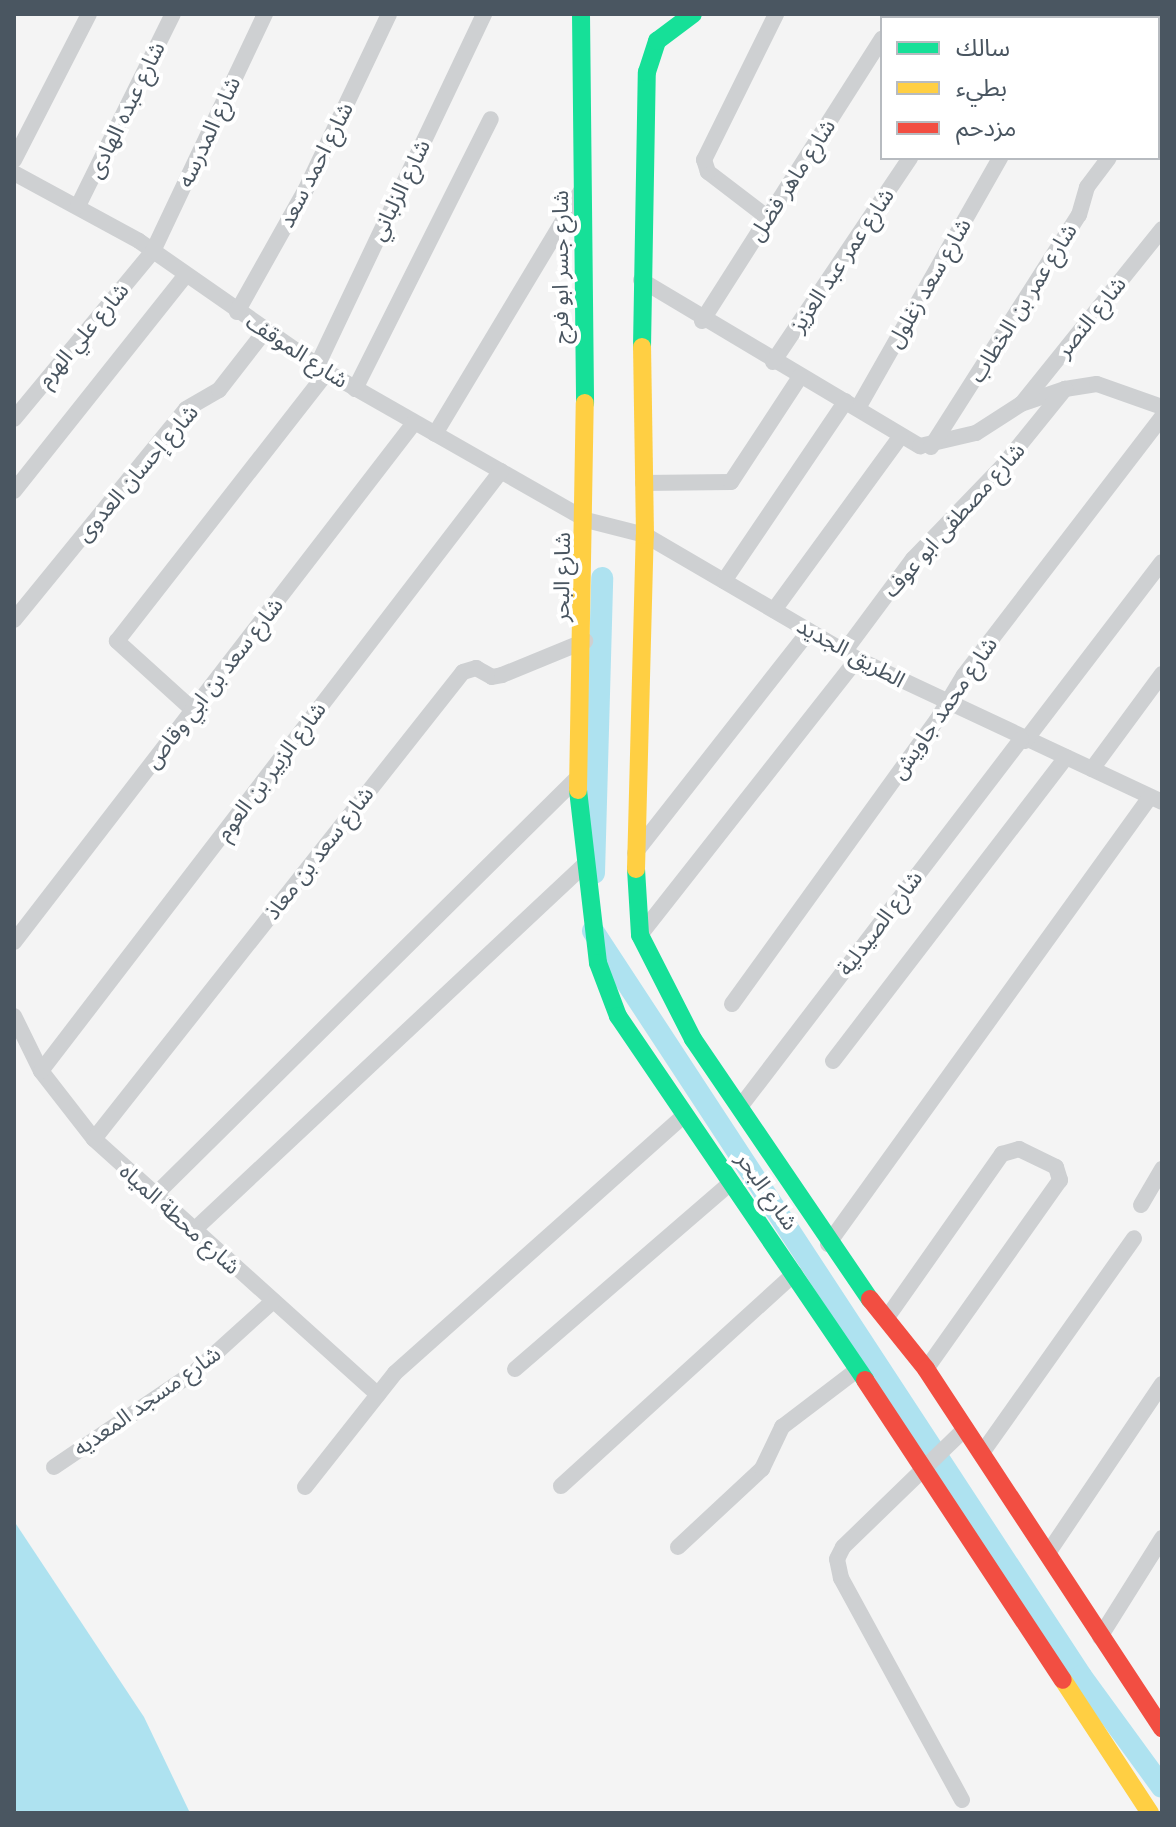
<!DOCTYPE html>
<html>
<head>
<meta charset="utf-8">
<style>
  body { margin:0 }
  #map { position:relative; width:1176px; height:1827px; overflow:hidden; background:#f4f4f4; font-family:Figtree,"Noto Sans Arabic",sans-serif }
  div>[style] { position:absolute }
  .water>* { inset:0; background:#aee2f0 }
  .canal>* { height:22px; margin:-11px; padding:0 11px; transform-origin:11px; border-radius:11px; background:#aee2f0 }
  .street>* { height:16px; margin:-8px; padding:0 8px; transform-origin:8px; border-radius:8px; background:#ced0d2 }
  .fast>* { height:18px; margin:-9px; padding:0 9px; transform-origin:9px; border-radius:9px; background:#16e098 }
  .slow>* { height:18px; margin:-9px; padding:0 9px; transform-origin:9px; border-radius:9px; background:#ffcf43 }
  .jam>* { height:18px; margin:-9px; padding:0 9px; transform-origin:9px; border-radius:9px; background:#f24e42 }
  span { translate:-50% -50%; white-space:nowrap; text-align:center; line-height:1.15; -webkit-text-stroke:8px #fff; paint-order:stroke }
  .street-label { font-size:22px; color:#4a5661 }
  .frame { position:absolute; inset:0; border:16px solid #4a5661; pointer-events:none }
  .legend { position:absolute; left:880px; top:16px; width:280px; height:144px; box-sizing:border-box; background:#fff; border:2px solid #b7bbc0; margin:0; padding:10px 14px; list-style:none; font-size:24px; color:#4a5661 }
  .legend li { display:flex; align-items:center; gap:16px; height:40px }
  .legend b { width:40px; border:2px solid #b7bbc0 }
</style>
</head>
<body>
<div id="map">
  <div class="water">
    <i style="clip-path:polygon(14px 1521px,144px 1717px,190px 1813px,14px 1813px)"></i>
  </div>
  <div class="canal">
    <i style="left:594px;top:873px;width:295px;rotate:-88.4deg"></i>
    <i style="left:593px;top:931px;width:891px;rotate:56.77deg"></i>
    <i style="left:1081px;top:1676px;width:137px;rotate:53.9deg"></i>
  </div>
  <div class="street">
    <i style="left:893px;top:18px;width:4px;rotate:-63deg"></i>
    <i style="left:996px;top:18px;width:4px;rotate:-63deg"></i>
    <i style="left:1116px;top:18px;width:5px;rotate:-53deg"></i>
    <i style="left:1158px;top:102px;width:6px;rotate:-51deg"></i>
    <i style="left:14px;top:160px;width:164px;rotate:-62.8deg"></i>
    <i style="left:14px;top:173px;width:142px;rotate:28.5deg"></i>
    <i style="left:139px;top:241px;width:229px;rotate:34.9deg"></i>
    <i style="left:327px;top:372px;width:298px;rotate:29.7deg"></i>
    <i style="left:586px;top:520px;width:61px;rotate:14.3deg"></i>
    <i style="left:645px;top:535px;width:246px;rotate:30.3deg"></i>
    <i style="left:857px;top:659px;width:337px;rotate:25.1deg"></i>
    <i style="left:78px;top:206px;width:214px;rotate:-63.7deg"></i>
    <i style="left:768px;top:218px;width:76px;rotate:-142.5deg"></i>
    <i style="left:708px;top:172px;width:13px;rotate:-108deg"></i>
    <i style="left:704px;top:160px;width:163px;rotate:-63.7deg"></i>
    <i style="left:641px;top:280px;width:325px;rotate:30.8deg"></i>
    <i style="left:920px;top:446px;width:57px;rotate:-13.1deg"></i>
    <i style="left:976px;top:433px;width:54px;rotate:-32.8deg"></i>
    <i style="left:1021px;top:404px;width:46px;rotate:-18.8deg"></i>
    <i style="left:1065px;top:389px;width:32px;rotate:-9deg"></i>
    <i style="left:1097px;top:384px;width:69px;rotate:19.5deg"></i>
    <i style="left:237px;top:312px;width:141px;rotate:-60.7deg"></i>
    <i style="left:306px;top:189px;width:194px;rotate:-64.6deg"></i>
    <i style="left:702px;top:321px;width:335px;rotate:-57.5deg"></i>
    <i style="left:773px;top:362px;width:246px;rotate:-56.1deg"></i>
    <i style="left:317px;top:366px;width:390px;rotate:-64.6deg"></i>
    <i style="left:355px;top:389px;width:302px;rotate:-63.3deg"></i>
    <i style="left:1023px;top:402px;width:222px;rotate:-51.2deg"></i>
    <i style="left:858px;top:408px;width:288px;rotate:-60.4deg"></i>
    <i style="left:14px;top:419px;width:218px;rotate:-50.4deg"></i>
    <i style="left:153px;top:251px;width:262px;rotate:-64.7deg"></i>
    <i style="left:435px;top:434px;width:283px;rotate:-59deg"></i>
    <i style="left:931px;top:447px;width:275px;rotate:-57.5deg"></i>
    <i style="left:1079px;top:215px;width:29px;rotate:-74deg"></i>
    <i style="left:1087px;top:187px;width:36px;rotate:-53deg"></i>
    <i style="left:643px;top:483px;width:88px;rotate:-0.7deg"></i>
    <i style="left:731px;top:482px;width:126px;rotate:-56.7deg"></i>
    <i style="left:14px;top:491px;width:276px;rotate:-51.5deg"></i>
    <i style="left:724px;top:581px;width:217px;rotate:-55.9deg"></i>
    <i style="left:774px;top:610px;width:215px;rotate:-53.9deg"></i>
    <i style="left:14px;top:620px;width:272px;rotate:-50.8deg"></i>
    <i style="left:186px;top:409px;width:38px;rotate:-30deg"></i>
    <i style="left:219px;top:390px;width:75px;rotate:-52.1deg"></i>
    <i style="left:844px;top:652px;width:116px;rotate:-53.4deg"></i>
    <i style="left:913px;top:559px;width:127px;rotate:-46deg"></i>
    <i style="left:1001px;top:468px;width:102px;rotate:-51deg"></i>
    <i style="left:193px;top:710px;width:103px;rotate:-137.8deg"></i>
    <i style="left:117px;top:641px;width:341px;rotate:-52deg"></i>
    <i style="left:1025px;top:741px;width:225px;rotate:-52.6deg"></i>
    <i style="left:1092px;top:769px;width:118px;rotate:-53.6deg"></i>
    <i style="left:635px;top:853px;width:282px;rotate:-51.9deg"></i>
    <i style="left:640px;top:935px;width:351px;rotate:-51.8deg"></i>
    <i style="left:14px;top:942px;width:655px;rotate:-52.38deg"></i>
    <i style="left:732px;top:1004px;width:350px;rotate:-54.2deg"></i>
    <i style="left:937px;top:720px;width:52px;rotate:-59deg"></i>
    <i style="left:964px;top:675px;width:325px;rotate:-52.5deg"></i>
    <i style="left:14px;top:1016px;width:61px;rotate:63.9deg"></i>
    <i style="left:41px;top:1071px;width:86px;rotate:52.1deg"></i>
    <i style="left:94px;top:1139px;width:382px;rotate:42deg"></i>
    <i style="left:833px;top:1061px;width:383px;rotate:-52.5deg"></i>
    <i style="left:41px;top:1071px;width:756px;rotate:-52.52deg"></i>
    <i style="left:740px;top:1107px;width:463px;rotate:-52.6deg"></i>
    <i style="left:94px;top:1139px;width:595px;rotate:-51.69deg"></i>
    <i style="left:463px;top:672px;width:14px;rotate:-17deg"></i>
    <i style="left:476px;top:668px;width:18px;rotate:29deg"></i>
    <i style="left:492px;top:677px;width:10px;rotate:-11deg"></i>
    <i style="left:502px;top:675px;width:90px;rotate:-22.3deg"></i>
    <i style="left:153px;top:1197px;width:599px;rotate:-44.66deg"></i>
    <i style="left:1141px;top:1205px;width:42px;rotate:-59.7deg"></i>
    <i style="left:193px;top:1231px;width:534px;rotate:-43.1deg"></i>
    <i style="left:828px;top:1244px;width:551px;rotate:-54.23deg"></i>
    <i style="left:886px;top:1319px;width:202px;rotate:-54.9deg"></i>
    <i style="left:1002px;top:1154px;width:18px;rotate:-16deg"></i>
    <i style="left:1019px;top:1149px;width:41px;rotate:25.9deg"></i>
    <i style="left:1056px;top:1167px;width:14px;rotate:73deg"></i>
    <i style="left:1060px;top:1180px;width:232px;rotate:125.3deg"></i>
    <i style="left:515px;top:1369px;width:286px;rotate:-40.8deg"></i>
    <i style="left:982px;top:1453px;width:263px;rotate:-54.7deg"></i>
    <i style="left:54px;top:1467px;width:173px;rotate:-34.1deg"></i>
    <i style="left:197px;top:1370px;width:103px;rotate:-42.2deg"></i>
    <i style="left:561px;top:1486px;width:316px;rotate:-42.3deg"></i>
    <i style="left:305px;top:1487px;width:145px;rotate:-51.7deg"></i>
    <i style="left:395px;top:1373px;width:388px;rotate:-41.7deg"></i>
    <i style="left:678px;top:1547px;width:115px;rotate:-42.9deg"></i>
    <i style="left:762px;top:1469px;width:47px;rotate:-64.5deg"></i>
    <i style="left:782px;top:1427px;width:96px;rotate:-37.3deg"></i>
    <i style="left:1048px;top:1553px;width:204px;rotate:-56deg"></i>
    <i style="left:1100px;top:1637px;width:117px;rotate:-57.9deg"></i>
    <i style="left:962px;top:1800px;width:253px;rotate:-118.6deg"></i>
    <i style="left:841px;top:1578px;width:19px;rotate:-102deg"></i>
    <i style="left:837px;top:1559px;width:13px;rotate:-63deg"></i>
    <i style="left:843px;top:1547px;width:171px;rotate:-44.1deg"></i>
  </div>
  <div class="fast">
    <i style="left:581px;top:14px;width:389px;rotate:89.4deg"></i>
    <i style="left:642px;top:347px;width:275px;rotate:-89deg"></i>
    <i style="left:647px;top:72px;width:33px;rotate:-72deg"></i>
    <i style="left:657px;top:41px;width:45px;rotate:-36.9deg"></i>
    <i style="left:578px;top:790px;width:174px;rotate:83.4deg"></i>
    <i style="left:598px;top:963px;width:57px;rotate:69.3deg"></i>
    <i style="left:618px;top:1016px;width:440px;rotate:55.8deg"></i>
    <i style="left:636px;top:869px;width:66px;rotate:86.5deg"></i>
    <i style="left:640px;top:935px;width:117px;rotate:63deg"></i>
    <i style="left:693px;top:1039px;width:315px;rotate:55.8deg"></i>
  </div>
  <div class="slow">
    <i style="left:578px;top:790px;width:387px;rotate:-89deg"></i>
    <i style="left:636px;top:869px;width:334px;rotate:-88.5deg"></i>
    <i style="left:645px;top:535px;width:188px;rotate:-90.9deg"></i>
    <i style="left:1063px;top:1680px;width:159px;rotate:56.8deg"></i>
  </div>
  <div class="jam">
    <i style="left:870px;top:1299px;width:90px;rotate:51.3deg"></i>
    <i style="left:926px;top:1369px;width:430px;rotate:56.7deg"></i>
    <i style="left:865px;top:1380px;width:359px;rotate:56.6deg"></i>
  </div>
  <div class="street-label">
    <span style="left:126px;top:110px;rotate:-64deg">شارع عبده الهادى</span>
    <span style="left:209px;top:132px;rotate:-65deg">شارع المدرسه</span>
    <span style="left:316px;top:165px;rotate:-63deg">شارع احمد سعد</span>
    <span style="left:792px;top:180px;rotate:-57deg">شارع ماهر فضل</span>
    <span style="left:400px;top:190px;rotate:-64deg">شارع الزلباني</span>
    <span style="left:842px;top:260px;rotate:-56deg">شارع عمر عبد العزيز</span>
    <span style="left:561px;top:267px;rotate:-90deg">شارع جسر ابو فرج</span>
    <span style="left:929px;top:283px;rotate:-60deg">شارع سعد زغلول</span>
    <span style="left:1023px;top:303px;rotate:-58deg">شارع عمر بن الخطاب</span>
    <span style="left:1091px;top:317px;rotate:-51deg">شارع النصر</span>
    <span style="left:83px;top:335px;rotate:-50deg">شارع علي الهرم</span>
    <span style="left:297px;top:351px;rotate:33deg">شارع الموقف</span>
    <span style="left:137px;top:473px;rotate:-49deg">شارع إحسان العدوى</span>
    <span style="left:954px;top:520px;rotate:-48deg">شارع مصطفى ابو عوف</span>
    <span style="left:562px;top:577px;rotate:-89deg">شارع البحر</span>
    <span style="left:851px;top:653px;rotate:29deg">الطريق الجديد</span>
    <span style="left:214px;top:683px;rotate:-52deg">شارع سعد بن ابي وقاص</span>
    <span style="left:944px;top:708px;rotate:-55deg">شارع محمد جاويش</span>
    <span style="left:271px;top:771px;rotate:-53deg">شارع الزبير بن العوم</span>
    <span style="left:319px;top:853px;rotate:-52deg">شارع سعد بن معاذ</span>
    <span style="left:880px;top:923px;rotate:-53deg">شارع الصيدلية</span>
    <span style="left:767px;top:1191px;rotate:55deg">شارع البحر</span>
    <span style="left:180px;top:1219px;rotate:42deg">شارع محطة المياه</span>
    <span style="left:147px;top:1401px;rotate:-35deg">شارع مسجد المعديه</span>
  </div>
  <div class="frame"></div>
  <ul class="legend">
  <li><b style="height:10px;background:#16e098"></b>سالك</li>
  <li><b style="height:10px;background:#ffcf43"></b>بطيء</li>
  <li><b style="height:10px;background:#f24e42"></b>مزدحم</li>
  </ul>
</div>
</body>
</html>
